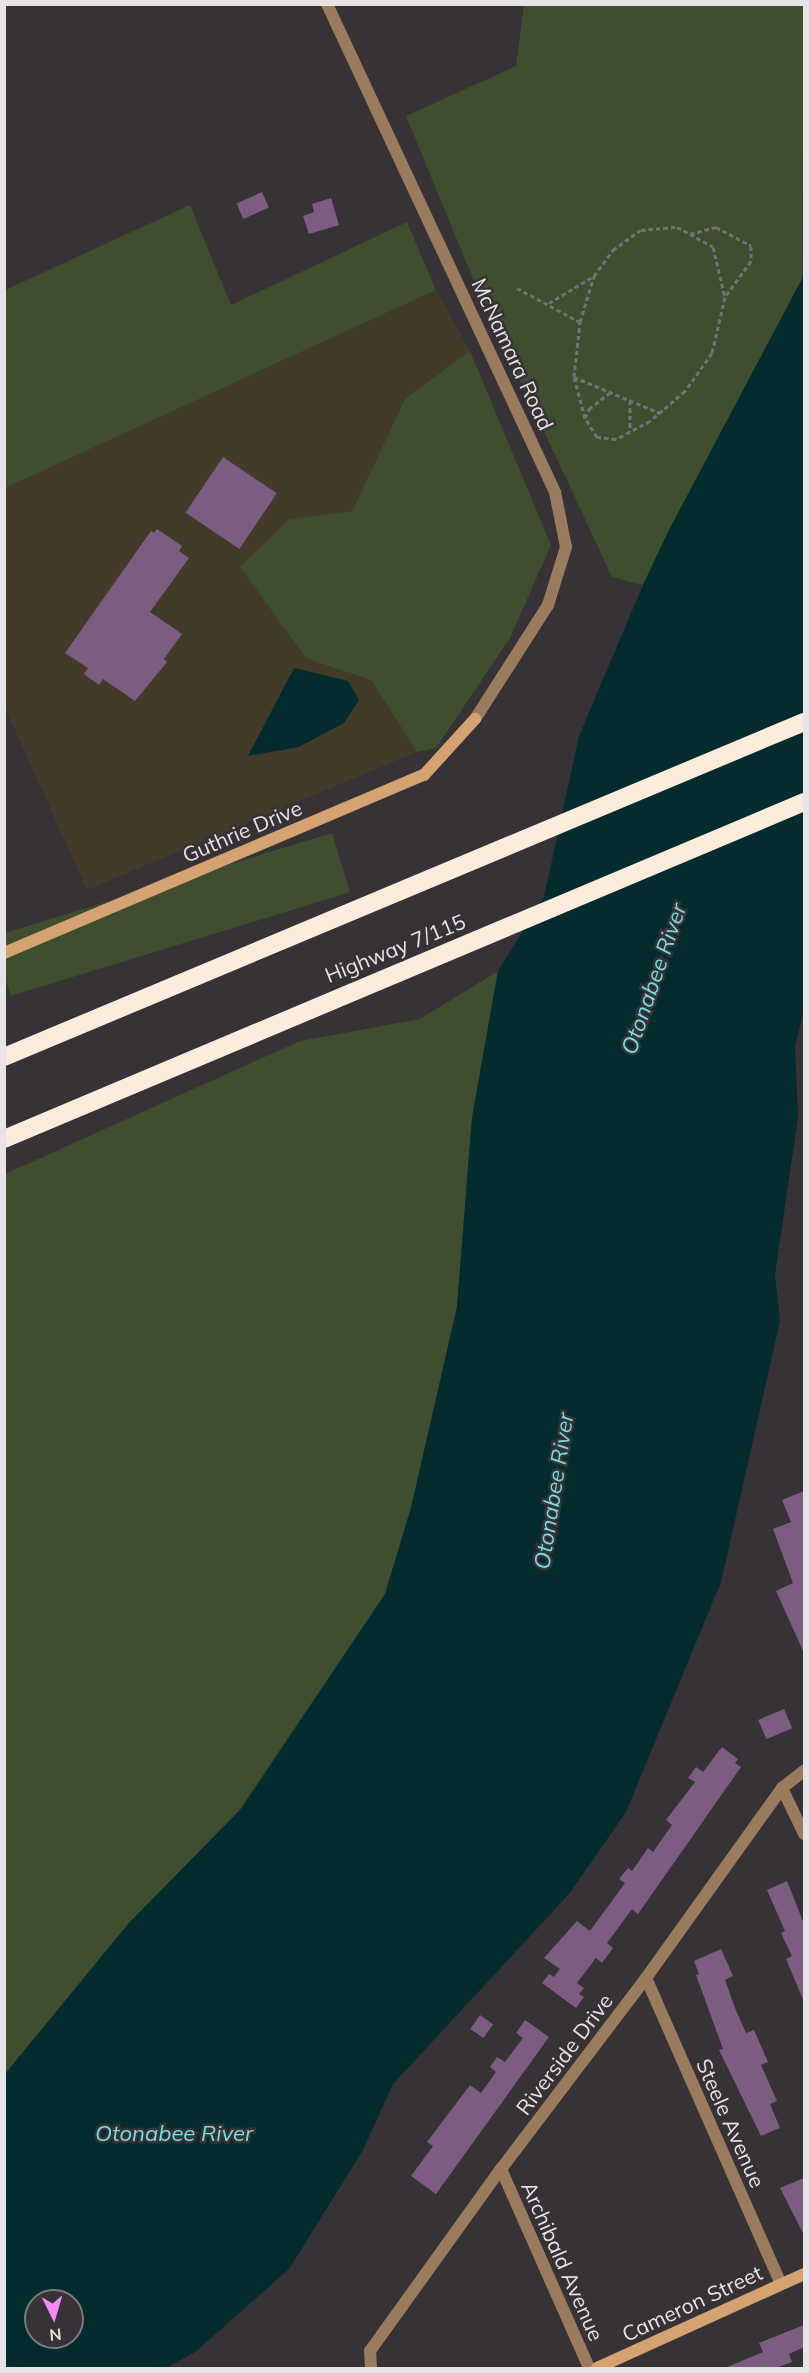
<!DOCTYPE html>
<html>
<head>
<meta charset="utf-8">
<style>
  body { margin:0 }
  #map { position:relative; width:809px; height:2373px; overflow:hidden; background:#363236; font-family:Mulish,sans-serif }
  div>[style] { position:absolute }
  .commercial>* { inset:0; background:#423b29 }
  .green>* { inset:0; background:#3e4e2f; transform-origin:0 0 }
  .water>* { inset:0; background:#042b2d }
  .building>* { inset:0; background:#7d5c81; transform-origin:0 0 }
  .path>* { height:3px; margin-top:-1.5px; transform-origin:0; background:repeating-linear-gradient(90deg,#747174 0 4.5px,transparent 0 7.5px) }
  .street>* { height:12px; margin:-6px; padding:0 6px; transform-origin:6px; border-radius:6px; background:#9b7b5d }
  .secondary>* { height:12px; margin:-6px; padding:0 6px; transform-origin:6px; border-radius:6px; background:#d5a372 }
  .highway>* { height:18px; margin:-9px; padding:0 9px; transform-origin:9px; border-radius:9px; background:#fcecdd }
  span { translate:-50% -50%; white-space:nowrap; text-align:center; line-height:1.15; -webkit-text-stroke:5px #363236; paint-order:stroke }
  .street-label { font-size:21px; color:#e6e4e7 }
  .water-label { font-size:22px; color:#73dee4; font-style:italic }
  .frame { position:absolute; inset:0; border:6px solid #e6e4e7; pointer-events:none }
  .north { position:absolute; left:24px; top:2289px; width:60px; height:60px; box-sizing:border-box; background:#363236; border:2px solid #7c797d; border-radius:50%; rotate:175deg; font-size:16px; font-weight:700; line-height:24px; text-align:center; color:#e6e4e7 }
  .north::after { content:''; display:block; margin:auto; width:21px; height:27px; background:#f18af4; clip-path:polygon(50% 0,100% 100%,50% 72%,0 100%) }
</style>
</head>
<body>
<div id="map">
  <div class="commercial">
    <i style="clip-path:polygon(436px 290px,470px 351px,405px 399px,352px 511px,289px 519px,307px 659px,371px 680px,417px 752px,87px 890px,5px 708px,4px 488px)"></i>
  </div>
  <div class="green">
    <i style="clip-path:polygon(524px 5px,804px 5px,802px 284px,669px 530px,643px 585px,612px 577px,474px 281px,406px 116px,516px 66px)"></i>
    <i style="clip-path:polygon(190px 205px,231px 305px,407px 222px,436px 290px,5px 488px,5px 290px)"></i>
    <i style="clip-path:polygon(470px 351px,551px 545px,510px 638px,436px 748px,417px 752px,371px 680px,307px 659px,240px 567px,289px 519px,352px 511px,405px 399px)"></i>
    <i style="left:332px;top:833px;width:62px;height:355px;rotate:73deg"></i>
    <i style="clip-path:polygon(498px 971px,472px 1118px,457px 1307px,411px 1508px,385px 1594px,240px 1810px,129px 1923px,5px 2074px,5px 1174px,300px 1041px,420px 1019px)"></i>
  </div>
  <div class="water">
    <i style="clip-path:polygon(evenodd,804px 275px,804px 1010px,795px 1046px,798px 1117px,775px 1274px,780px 1321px,721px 1582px,626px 1812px,569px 1894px,393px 2084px,363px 2150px,289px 2269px,195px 2352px,166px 2368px,5px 2368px,5px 2074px,129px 1923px,240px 1810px,385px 1594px,411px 1508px,457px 1307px,472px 1118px,498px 971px,544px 897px,579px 736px,643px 585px,669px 530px,804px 275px,36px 2301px,72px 2301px,72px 2337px,36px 2337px,36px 2301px)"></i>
    <i style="clip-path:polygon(294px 668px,348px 681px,359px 700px,344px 723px,299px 747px,248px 756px)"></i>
  </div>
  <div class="building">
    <i style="left:262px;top:192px;width:17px;height:28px;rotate:66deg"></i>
    <i style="clip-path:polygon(331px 198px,339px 225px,309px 234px,303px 216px,314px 212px,312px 204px)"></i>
    <i style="left:223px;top:457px;width:65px;height:67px;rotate:34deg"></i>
    <i style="clip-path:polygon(157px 529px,182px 546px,179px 551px,189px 558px,150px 612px,182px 634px,164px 659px,167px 662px,135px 701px,103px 679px,99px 685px,84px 674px,88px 668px,65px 653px,151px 531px,154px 533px)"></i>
    <i style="clip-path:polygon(804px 1491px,804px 1653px,776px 1591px,793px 1583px,773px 1529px,791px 1522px,782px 1500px)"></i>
    <i style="left:784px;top:1709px;width:21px;height:28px;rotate:67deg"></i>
    <i style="clip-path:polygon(722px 1747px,738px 1759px,735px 1763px,741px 1767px,638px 1914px,632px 1909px,607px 1943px,613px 1948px,602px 1963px,596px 1958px,577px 1983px,584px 1988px,579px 1994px,584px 1997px,576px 2008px,542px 1983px,549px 1974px,554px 1977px,560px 1969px,544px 1958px,577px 1921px,590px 1931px,625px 1883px,619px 1879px,628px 1868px,632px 1871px,648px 1848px,653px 1852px,672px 1825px,666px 1820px,695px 1782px,688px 1778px,696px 1767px,703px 1772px)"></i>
    <i style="clip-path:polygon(787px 1881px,804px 1924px,804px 2002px,786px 1959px,792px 1956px,781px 1933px,785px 1931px,767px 1890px)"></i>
    <i style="clip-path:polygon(721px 1949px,733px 1976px,725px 1980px,735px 2008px,746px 2033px,754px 2030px,768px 2062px,761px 2065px,777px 2101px,770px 2104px,780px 2128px,761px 2136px,719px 2050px,723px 2049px,696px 1975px,699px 1974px,694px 1961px)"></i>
    <i style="left:480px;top:2015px;width:16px;height:17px;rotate:35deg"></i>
    <i style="clip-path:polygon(525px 2020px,549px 2037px,436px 2194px,411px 2176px,433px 2146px,427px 2142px,470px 2085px,481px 2093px,496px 2072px,490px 2067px,497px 2057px,505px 2062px,523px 2038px,516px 2033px)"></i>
    <i style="clip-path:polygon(804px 2178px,804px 2235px,780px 2188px)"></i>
    <i style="clip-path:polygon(804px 2325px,804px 2347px,789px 2354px,792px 2362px,776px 2368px,725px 2368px,763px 2352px,759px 2343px)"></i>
  </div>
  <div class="path">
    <i style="left:690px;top:234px;width:27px;rotate:-15deg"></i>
    <i style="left:716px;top:227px;width:40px;rotate:28deg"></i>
    <i style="left:751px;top:246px;width:15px;rotate:90deg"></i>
    <i style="left:751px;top:261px;width:44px;rotate:125.8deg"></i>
    <i style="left:725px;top:297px;width:57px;rotate:103.1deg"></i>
    <i style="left:712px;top:353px;width:47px;rotate:125.4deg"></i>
    <i style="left:685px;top:391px;width:46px;rotate:139.4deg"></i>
    <i style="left:650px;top:421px;width:38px;rotate:152deg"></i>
    <i style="left:616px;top:439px;width:19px;rotate:-174deg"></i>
    <i style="left:597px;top:437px;width:22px;rotate:-122deg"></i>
    <i style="left:585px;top:418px;width:42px;rotate:-105deg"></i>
    <i style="left:574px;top:377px;width:55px;rotate:-83.8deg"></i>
    <i style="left:580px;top:322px;width:48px;rotate:-73.1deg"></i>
    <i style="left:594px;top:276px;width:32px;rotate:-54deg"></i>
    <i style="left:613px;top:250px;width:34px;rotate:-36deg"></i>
    <i style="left:641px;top:230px;width:36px;rotate:-5deg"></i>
    <i style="left:677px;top:227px;width:15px;rotate:28deg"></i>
    <i style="left:690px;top:234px;width:26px;rotate:29deg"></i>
    <i style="left:713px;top:247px;width:51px;rotate:76.5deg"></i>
    <i style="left:517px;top:288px;width:72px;rotate:28.4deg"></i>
    <i style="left:549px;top:303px;width:52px;rotate:-31deg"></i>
    <i style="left:574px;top:377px;width:93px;rotate:22.7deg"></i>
    <i style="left:630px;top:400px;width:31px;rotate:90deg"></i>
    <i style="left:585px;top:418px;width:10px;rotate:-66deg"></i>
    <i style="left:589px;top:409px;width:28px;rotate:-38deg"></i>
  </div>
  <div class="street">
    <i style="left:327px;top:4px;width:539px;rotate:64.96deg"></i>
    <i style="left:555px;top:492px;width:56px;rotate:78.7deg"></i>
    <i style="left:566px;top:547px;width:61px;rotate:107.2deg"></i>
    <i style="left:548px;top:605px;width:135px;rotate:122.6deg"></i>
    <i style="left:782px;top:1788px;width:51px;rotate:64.4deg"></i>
    <i style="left:646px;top:1978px;width:334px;rotate:66.2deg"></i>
    <i style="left:501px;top:2169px;width:218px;rotate:66.1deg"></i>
    <i style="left:371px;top:2368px;width:17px;rotate:-93deg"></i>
    <i style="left:370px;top:2351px;width:224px;rotate:-54.3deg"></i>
    <i style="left:501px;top:2169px;width:240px;rotate:-52.8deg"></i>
    <i style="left:646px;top:1978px;width:234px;rotate:-54.4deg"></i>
    <i style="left:782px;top:1788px;width:28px;rotate:-38deg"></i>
  </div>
  <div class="secondary">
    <i style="left:4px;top:953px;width:456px;rotate:-23deg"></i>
    <i style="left:424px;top:775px;width:76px;rotate:-47.7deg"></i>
    <i style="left:597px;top:2368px;width:227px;rotate:-24.4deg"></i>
  </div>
  <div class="highway">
    <i style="left:4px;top:1057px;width:867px;rotate:-22.72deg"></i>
    <i style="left:4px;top:1139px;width:868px;rotate:-22.84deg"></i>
  </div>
  <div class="street-label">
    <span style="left:513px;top:354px;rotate:65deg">McNamara Road</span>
    <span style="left:242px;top:831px;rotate:-23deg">Guthrie Drive</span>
    <span style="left:395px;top:948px;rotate:-22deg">Highway 7/115</span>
    <span style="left:564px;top:2054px;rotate:-53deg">Riverside Drive</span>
    <span style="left:731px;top:2123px;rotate:66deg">Steele Avenue</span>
    <span style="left:563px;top:2261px;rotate:66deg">Archibald Avenue</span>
    <span style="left:692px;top:2303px;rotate:-25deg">Cameron Street</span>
  </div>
  <div class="water-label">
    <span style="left:654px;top:979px;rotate:-71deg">Otonabee River</span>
    <span style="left:554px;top:1491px;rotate:-81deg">Otonabee River</span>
    <span style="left:174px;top:2134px">Otonabee River</span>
  </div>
  <div class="frame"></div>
  <div class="north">N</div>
</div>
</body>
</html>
